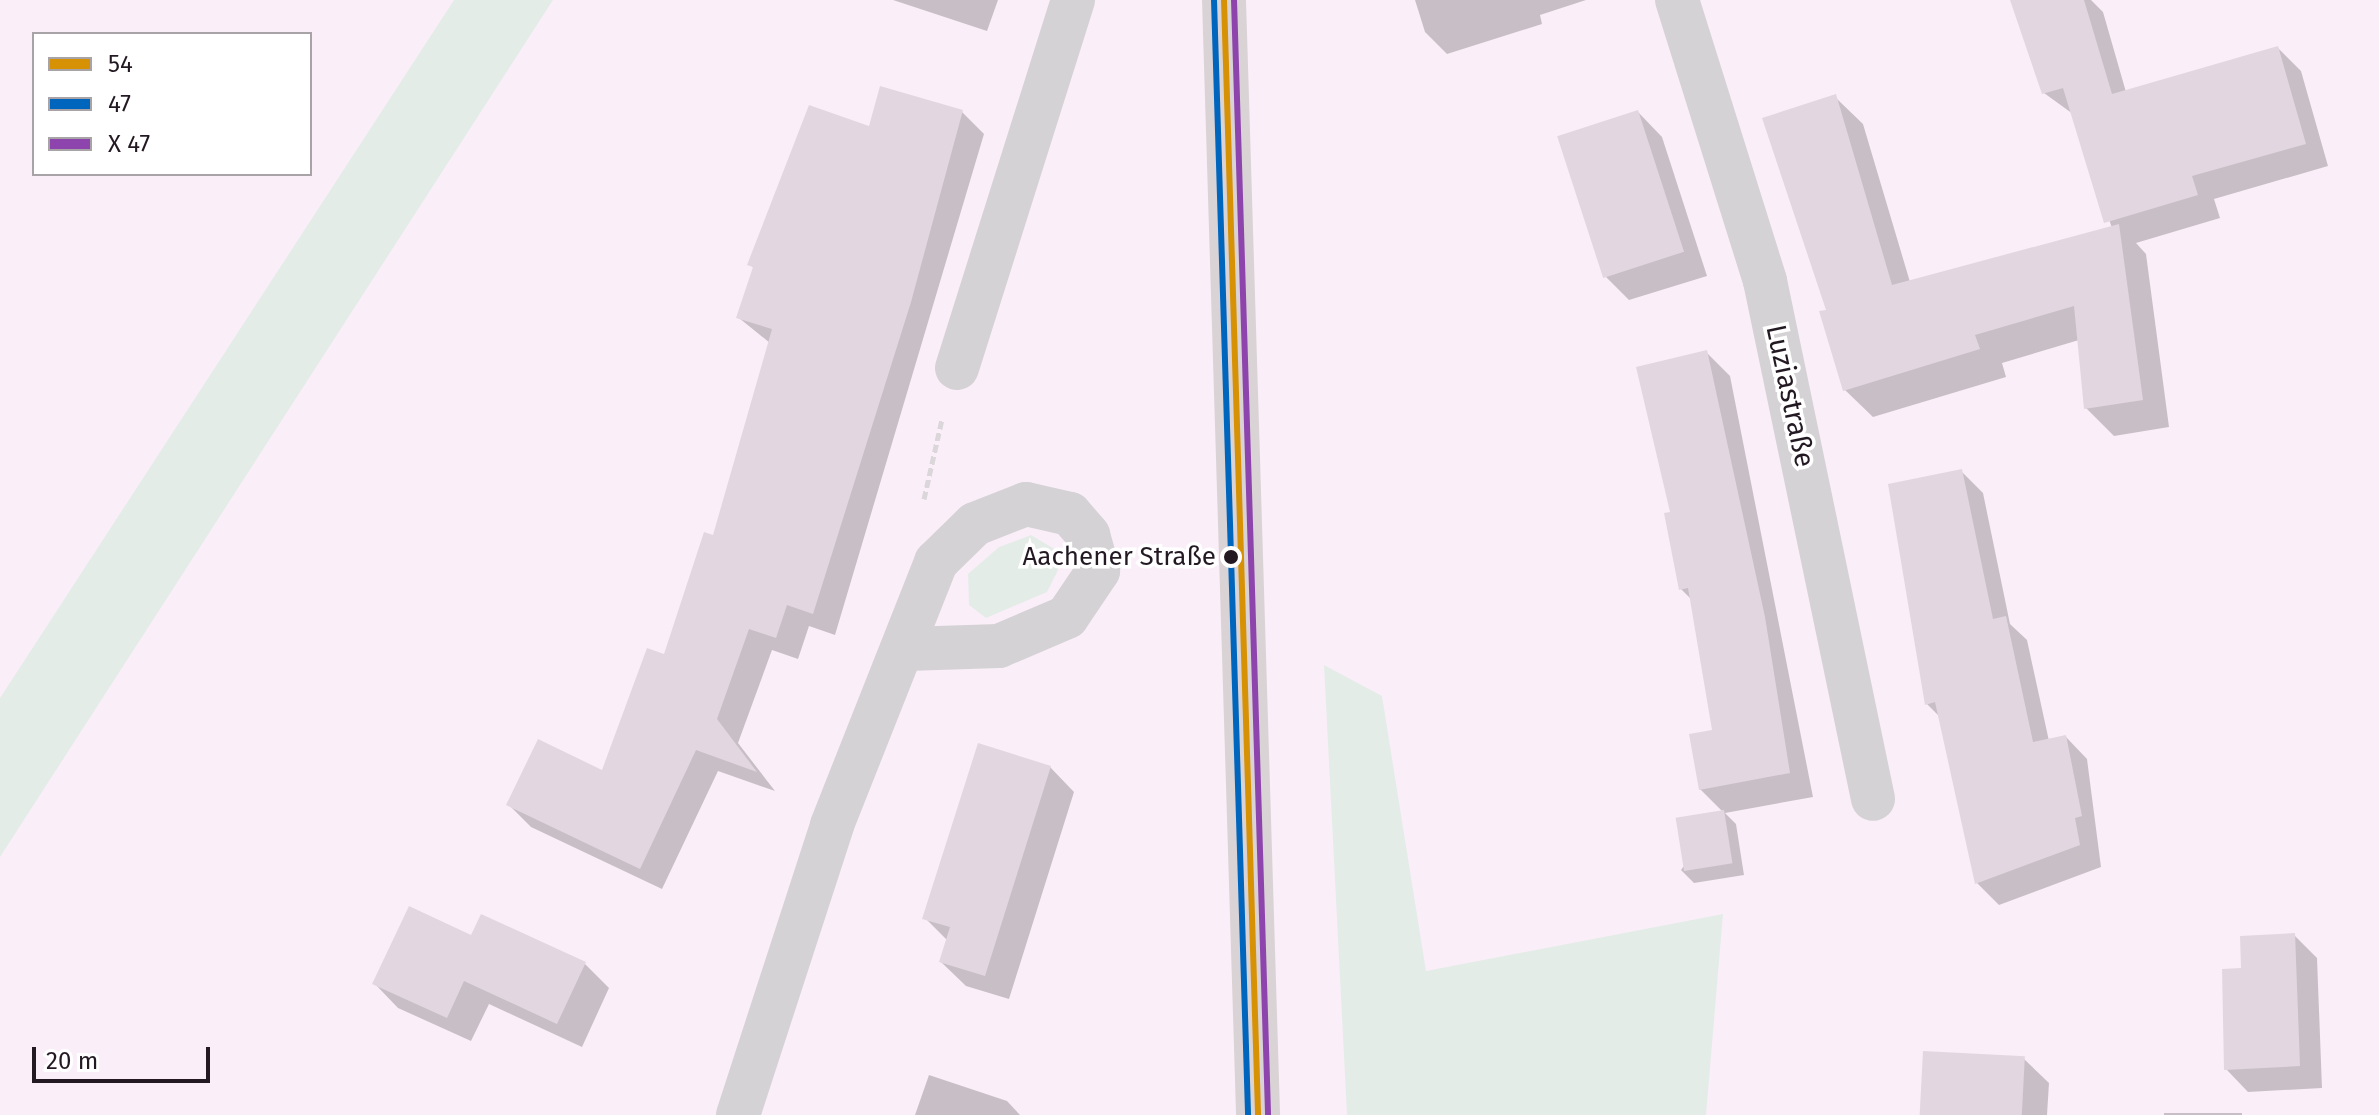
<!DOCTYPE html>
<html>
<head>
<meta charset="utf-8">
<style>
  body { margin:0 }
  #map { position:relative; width:2379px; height:1115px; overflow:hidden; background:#faeff8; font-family:"Fira Sans",sans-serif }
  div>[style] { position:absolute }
  .green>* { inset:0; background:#e4ece7 }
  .shadow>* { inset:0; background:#0003; transform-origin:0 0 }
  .building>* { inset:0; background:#e2d7e1; transform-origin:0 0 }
  .path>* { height:5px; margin-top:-2.5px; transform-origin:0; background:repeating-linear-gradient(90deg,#dad6d9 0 8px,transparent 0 12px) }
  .street>* { height:44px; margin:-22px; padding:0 22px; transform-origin:22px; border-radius:22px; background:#d5d2d5 }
  .primary>* { height:44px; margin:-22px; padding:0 22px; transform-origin:22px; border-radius:22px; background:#dad3d5 }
  .bus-1>* { height:6px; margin:-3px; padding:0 3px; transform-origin:3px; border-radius:3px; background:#d79105 }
  .bus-2>* { height:6px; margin:-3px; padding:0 3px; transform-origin:3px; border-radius:3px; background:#0065bd }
  .bus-3>* { height:6px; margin:-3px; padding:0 3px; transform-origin:3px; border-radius:3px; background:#8e44ad }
  .dots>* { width:22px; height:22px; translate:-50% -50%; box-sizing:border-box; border:4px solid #fff; border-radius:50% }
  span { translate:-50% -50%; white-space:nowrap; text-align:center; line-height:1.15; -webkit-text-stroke:7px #fff; paint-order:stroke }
  .bus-label { font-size:26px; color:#231923 }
  .right { translate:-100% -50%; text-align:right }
  .street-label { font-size:28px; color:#231923 }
  .legend { position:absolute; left:32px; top:32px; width:280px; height:144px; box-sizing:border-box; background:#fff; border:2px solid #a7a3a7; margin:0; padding:10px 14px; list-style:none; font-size:24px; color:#231923 }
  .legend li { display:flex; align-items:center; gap:16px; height:40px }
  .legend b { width:40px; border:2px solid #a7a3a7 }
  .scale { position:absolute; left:32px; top:1047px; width:178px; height:36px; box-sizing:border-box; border:4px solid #231923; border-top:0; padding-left:10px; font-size:24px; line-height:28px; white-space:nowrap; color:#231923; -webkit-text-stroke:6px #fff; paint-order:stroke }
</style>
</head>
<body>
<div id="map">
  <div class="green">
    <i style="clip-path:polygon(454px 0,553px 0,0 857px,0 698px)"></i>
    <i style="clip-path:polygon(1031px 535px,1056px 550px,1058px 570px,1047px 592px,986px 618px,969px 605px,968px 574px,999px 547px)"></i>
    <i style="clip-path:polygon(1324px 665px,1382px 696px,1426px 971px,1723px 914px,1706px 1115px,1347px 1115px)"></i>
  </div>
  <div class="shadow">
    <i style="clip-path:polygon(893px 0,998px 0,987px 31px)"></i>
    <i style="clip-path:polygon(1415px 0,1586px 0,1540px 15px,1542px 24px,1447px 54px,1425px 32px)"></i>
    <i style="clip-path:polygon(2041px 0,2091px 0,2103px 12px,2126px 92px,2278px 48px,2301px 71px,2328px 166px,2214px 199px,2220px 218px,2136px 243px,2146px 254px,2169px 427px,2114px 436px,2086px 408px,2079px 340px,2002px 363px,2006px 377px,1873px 417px,1845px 390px,1829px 311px,1835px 97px,1863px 124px,1910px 282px,2112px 228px,2073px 114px,2044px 93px)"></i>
    <i style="clip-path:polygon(962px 112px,984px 134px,835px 635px,809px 626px,798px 659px,772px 650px,738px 743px,775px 791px,718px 771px,662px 889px,531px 827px,509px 805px,603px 773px,665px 657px,715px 538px,770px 343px,739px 318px,755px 270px,750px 264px,870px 128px)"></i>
    <i style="clip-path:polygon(1638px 112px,1662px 137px,1707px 276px,1629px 300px,1605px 276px)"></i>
    <i style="clip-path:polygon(1706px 352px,1730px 376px,1813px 797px,1725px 813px,1736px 824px,1744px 875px,1694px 883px,1681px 870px,1723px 812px,1700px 789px,1714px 732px,1692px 600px,1681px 589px,1673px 513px)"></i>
    <i style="clip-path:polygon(1961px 471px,1983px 493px,2010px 624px,2027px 640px,2049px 741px,2066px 737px,2087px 759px,2101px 867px,1999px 905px,1977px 883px,1940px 717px,1927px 704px)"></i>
    <i style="clip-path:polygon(1050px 767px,1074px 792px,1009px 999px,966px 986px,941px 962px,948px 941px,925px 918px)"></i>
    <i style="clip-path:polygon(2294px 935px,2317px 958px,2322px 1088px,2248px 1092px,2226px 1069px,2243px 970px)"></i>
    <i style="clip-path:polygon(472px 938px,585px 964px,609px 988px,582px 1047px,489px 1004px,471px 1041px,398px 1008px,374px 983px)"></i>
    <i style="clip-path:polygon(2024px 1059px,2049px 1083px,2047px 1115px,1921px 1115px)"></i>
    <i style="clip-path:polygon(929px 1075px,1007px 1101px,1020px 1115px,915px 1115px)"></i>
    <i style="left:2164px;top:1113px;width:78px;height:2px"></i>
  </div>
  <div class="building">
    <i style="clip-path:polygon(2010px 0,2084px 0,2112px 94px,2278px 46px,2306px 144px,2192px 176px,2198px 195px,2104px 223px,2063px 88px,2042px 94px)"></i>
    <i style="clip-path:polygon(880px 86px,963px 110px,911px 302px,813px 614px,787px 605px,776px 638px,749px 629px,717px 719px,757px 772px,696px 750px,640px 869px,506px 805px,538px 739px,602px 770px,647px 648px,664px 654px,704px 532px,713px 535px,772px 329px,736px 318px,753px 267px,747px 265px,809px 105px,869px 126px)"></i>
    <i style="clip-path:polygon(1836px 94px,1892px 285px,2119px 224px,2143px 400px,2084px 409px,2074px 306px,1975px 335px,1980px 349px,1843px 391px,1819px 311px,1826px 310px,1762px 118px)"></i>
    <i style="left:1638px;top:110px;width:149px;height:85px;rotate:72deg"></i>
    <i style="clip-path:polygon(1707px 350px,1765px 617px,1790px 773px,1699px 790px,1689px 734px,1712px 730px,1688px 588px,1679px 590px,1664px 513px,1670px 512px,1636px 367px)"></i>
    <i style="clip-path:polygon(1962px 469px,1993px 619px,2006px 616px,2033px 742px,2066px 735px,2082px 816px,2075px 818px,2080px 845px,1975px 884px,1935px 702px,1925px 705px,1888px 484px)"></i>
    <i style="clip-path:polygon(978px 743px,1051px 766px,985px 976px,939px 962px,950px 927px,922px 919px)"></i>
    <i style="left:1724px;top:810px;width:54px;height:49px;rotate:81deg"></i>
    <i style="clip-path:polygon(409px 906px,471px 935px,481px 914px,586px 962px,557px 1024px,464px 981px,447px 1018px,372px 984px)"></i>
    <i style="clip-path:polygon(2295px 933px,2300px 1066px,2224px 1070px,2222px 969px,2241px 968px,2240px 936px)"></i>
    <i style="left:1923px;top:1051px;width:102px;height:64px;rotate:3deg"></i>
  </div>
  <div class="path">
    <i style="left:924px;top:499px;width:82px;rotate:-77.3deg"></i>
  </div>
  <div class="street">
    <i style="left:1677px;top:0;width:294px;rotate:72.6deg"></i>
    <i style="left:1765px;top:281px;width:529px;rotate:78.22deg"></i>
    <i style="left:957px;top:368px;width:386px;rotate:-72.5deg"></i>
    <i style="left:738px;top:1115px;width:305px;rotate:-72deg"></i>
    <i style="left:832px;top:825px;width:283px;rotate:-68.4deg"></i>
    <i style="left:936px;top:562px;width:54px;rotate:-44.3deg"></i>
    <i style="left:975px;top:524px;width:55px;rotate:-21.4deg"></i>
    <i style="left:1026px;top:504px;width:45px;rotate:12.8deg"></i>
    <i style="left:1070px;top:514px;width:28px;rotate:49deg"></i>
    <i style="left:1088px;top:535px;width:37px;rotate:74deg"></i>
    <i style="left:1098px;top:571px;width:55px;rotate:124deg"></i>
    <i style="left:1067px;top:617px;width:74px;rotate:156.9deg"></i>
    <i style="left:999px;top:646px;width:92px;rotate:178.1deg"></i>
  </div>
  <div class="primary">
    <i style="left:1224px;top:0;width:1116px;rotate:88.25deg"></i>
  </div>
  <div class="bus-1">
    <i style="left:1224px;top:0;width:1116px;rotate:88.25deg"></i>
  </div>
  <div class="bus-2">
    <i style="left:1214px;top:0;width:1116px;rotate:88.25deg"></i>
  </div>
  <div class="bus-3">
    <i style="left:1234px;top:0;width:1116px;rotate:88.25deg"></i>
  </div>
  <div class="dots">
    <i style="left:1231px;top:557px;background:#231923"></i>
  </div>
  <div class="bus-label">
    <span class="right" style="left:1216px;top:557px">Aachener Straße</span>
  </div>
  <div class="street-label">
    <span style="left:1790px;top:396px;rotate:78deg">Luziastraße</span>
  </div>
  <ul class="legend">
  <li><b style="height:10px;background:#d79105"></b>54</li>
  <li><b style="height:10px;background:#0065bd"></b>47</li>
  <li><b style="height:10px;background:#8e44ad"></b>X 47</li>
  </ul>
  <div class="scale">20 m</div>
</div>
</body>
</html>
